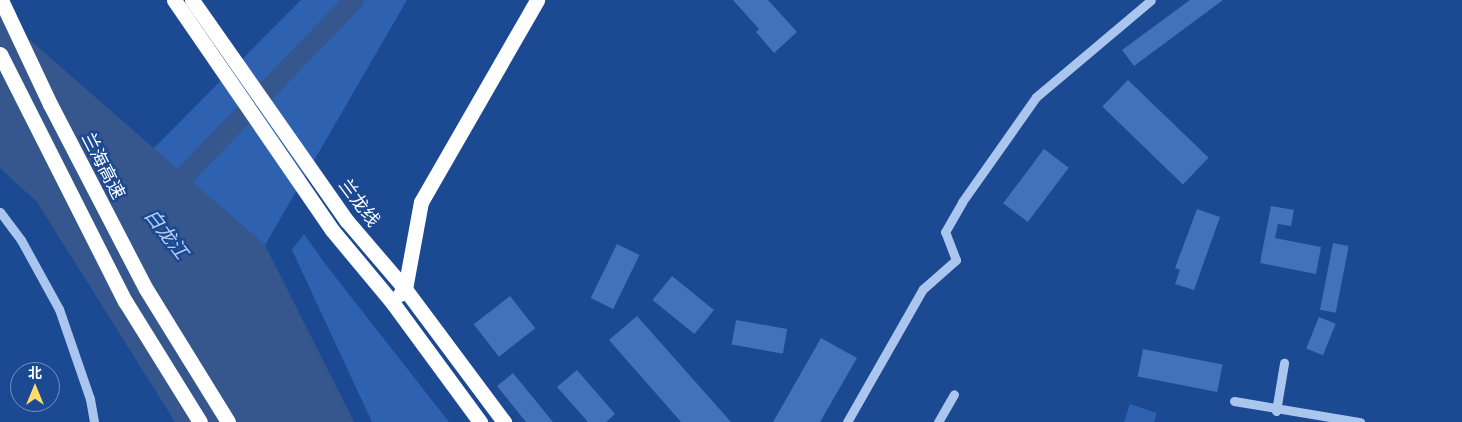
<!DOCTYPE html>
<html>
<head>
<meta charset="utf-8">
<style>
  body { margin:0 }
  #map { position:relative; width:1462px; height:422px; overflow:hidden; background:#1b4992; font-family:"Roboto Condensed","Noto Sans SC",sans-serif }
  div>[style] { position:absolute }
  .green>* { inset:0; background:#2e62b0 }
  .water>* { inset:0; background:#36578d }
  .river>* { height:20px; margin:-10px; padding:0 10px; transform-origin:10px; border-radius:10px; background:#36578d }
  .building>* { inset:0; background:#4472b9; transform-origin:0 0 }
  .minor>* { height:9px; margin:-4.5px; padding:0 4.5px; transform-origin:4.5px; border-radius:4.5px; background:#aac6ef }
  .highway>* { height:15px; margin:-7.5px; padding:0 7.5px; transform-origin:7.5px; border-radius:7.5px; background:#fff }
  span { translate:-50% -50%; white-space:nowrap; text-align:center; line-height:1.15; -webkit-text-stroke:5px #1b4992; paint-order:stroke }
  .street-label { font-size:18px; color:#fff }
  .water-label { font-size:19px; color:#b7d0f6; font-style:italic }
  .north { position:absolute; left:10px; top:362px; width:50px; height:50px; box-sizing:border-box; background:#1b4992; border:1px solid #7692be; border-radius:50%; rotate:0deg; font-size:14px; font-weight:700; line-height:20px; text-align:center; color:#fff }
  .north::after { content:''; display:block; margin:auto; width:18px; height:22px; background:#ffdb68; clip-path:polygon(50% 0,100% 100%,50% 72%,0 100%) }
</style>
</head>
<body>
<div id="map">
  <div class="green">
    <i style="clip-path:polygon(301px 0,407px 0,265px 245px,153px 149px)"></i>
    <i style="clip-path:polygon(304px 234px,326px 265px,449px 422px,372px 422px,292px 250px)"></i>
    <i style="clip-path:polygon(1130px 404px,1157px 413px,1154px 422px,1124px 422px)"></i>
  </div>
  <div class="water">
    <i style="clip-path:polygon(0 14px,265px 245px,354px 422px,175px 422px,37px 202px,0 168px)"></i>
  </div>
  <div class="river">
    <i style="left:166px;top:195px;width:271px;rotate:-46deg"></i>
  </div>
  <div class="building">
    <i style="clip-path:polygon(733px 0,768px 0,797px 32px,774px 53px,756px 32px,759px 29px)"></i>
    <i style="clip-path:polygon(1190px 0,1223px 0,1134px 66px,1122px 50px)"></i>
    <i style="left:1128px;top:80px;width:112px;height:37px;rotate:44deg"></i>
    <i style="left:1044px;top:149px;width:31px;height:68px;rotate:37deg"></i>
    <i style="clip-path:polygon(1271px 206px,1294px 210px,1291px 226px,1278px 224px,1275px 238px,1321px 247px,1316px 274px,1260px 263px)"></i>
    <i style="clip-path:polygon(1197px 209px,1220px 217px,1194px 290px,1175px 284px,1180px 270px,1175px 268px)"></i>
    <i style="left:1333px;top:243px;width:16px;height:68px;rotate:11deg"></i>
    <i style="left:617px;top:244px;width:25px;height:60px;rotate:26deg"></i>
    <i style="left:672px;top:276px;width:54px;height:31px;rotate:39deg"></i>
    <i style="left:510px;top:296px;width:41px;height:46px;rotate:52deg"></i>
    <i style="clip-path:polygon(637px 316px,731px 422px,681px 422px,609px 340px)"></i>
    <i style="left:1319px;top:317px;width:18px;height:34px;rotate:22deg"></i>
    <i style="left:736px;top:320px;width:52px;height:25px;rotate:10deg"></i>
    <i style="clip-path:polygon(821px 338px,857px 358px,820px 422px,773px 422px)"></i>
    <i style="left:1143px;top:349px;width:81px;height:28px;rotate:11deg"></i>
    <i style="clip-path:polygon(577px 370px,615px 414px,606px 422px,588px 422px,557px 387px)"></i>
    <i style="clip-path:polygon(513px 373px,553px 422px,526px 422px,497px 386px)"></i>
  </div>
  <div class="minor">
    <i style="left:0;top:212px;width:35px;rotate:53deg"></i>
    <i style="left:21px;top:240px;width:79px;rotate:61.2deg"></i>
    <i style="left:59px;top:309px;width:95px;rotate:71deg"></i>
    <i style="left:90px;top:399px;width:23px;rotate:80deg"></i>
    <i style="left:1234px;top:401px;width:128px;rotate:9.5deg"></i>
    <i style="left:1276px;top:411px;width:49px;rotate:-80.5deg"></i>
    <i style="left:847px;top:422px;width:153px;rotate:-60.3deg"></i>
    <i style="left:923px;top:289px;width:44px;rotate:-41.3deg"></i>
    <i style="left:956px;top:260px;width:30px;rotate:-111deg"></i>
    <i style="left:945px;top:232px;width:34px;rotate:-60deg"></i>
    <i style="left:962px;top:202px;width:128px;rotate:-54.8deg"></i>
    <i style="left:1036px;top:97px;width:150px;rotate:-40.1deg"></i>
    <i style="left:938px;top:422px;width:32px;rotate:-60deg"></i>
  </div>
  <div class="highway">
    <i style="left:1px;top:0;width:115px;rotate:64.8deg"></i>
    <i style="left:50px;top:104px;width:208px;rotate:62.6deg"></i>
    <i style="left:146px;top:289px;width:156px;rotate:58.3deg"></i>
    <i style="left:174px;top:0;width:279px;rotate:55.5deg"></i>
    <i style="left:332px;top:230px;width:94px;rotate:50.2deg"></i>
    <i style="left:392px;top:302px;width:149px;rotate:53.7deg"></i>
    <i style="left:192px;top:0;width:270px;rotate:55deg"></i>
    <i style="left:347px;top:221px;width:89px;rotate:49.5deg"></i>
    <i style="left:405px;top:289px;width:166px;rotate:53.3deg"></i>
    <i style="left:0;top:54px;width:277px;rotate:63.2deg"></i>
    <i style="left:125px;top:301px;width:142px;rotate:58.2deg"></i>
    <i style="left:400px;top:294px;width:7px;rotate:-45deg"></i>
    <i style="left:405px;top:289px;width:88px;rotate:-79.6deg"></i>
    <i style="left:421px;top:202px;width:233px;rotate:-60.1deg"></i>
  </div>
  <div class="street-label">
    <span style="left:103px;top:166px;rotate:63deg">兰海高速</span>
    <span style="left:359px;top:203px;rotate:53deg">兰龙线</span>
  </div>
  <div class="water-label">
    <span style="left:166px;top:234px;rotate:52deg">白龙江</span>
  </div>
  <div class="north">北</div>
</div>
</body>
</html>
